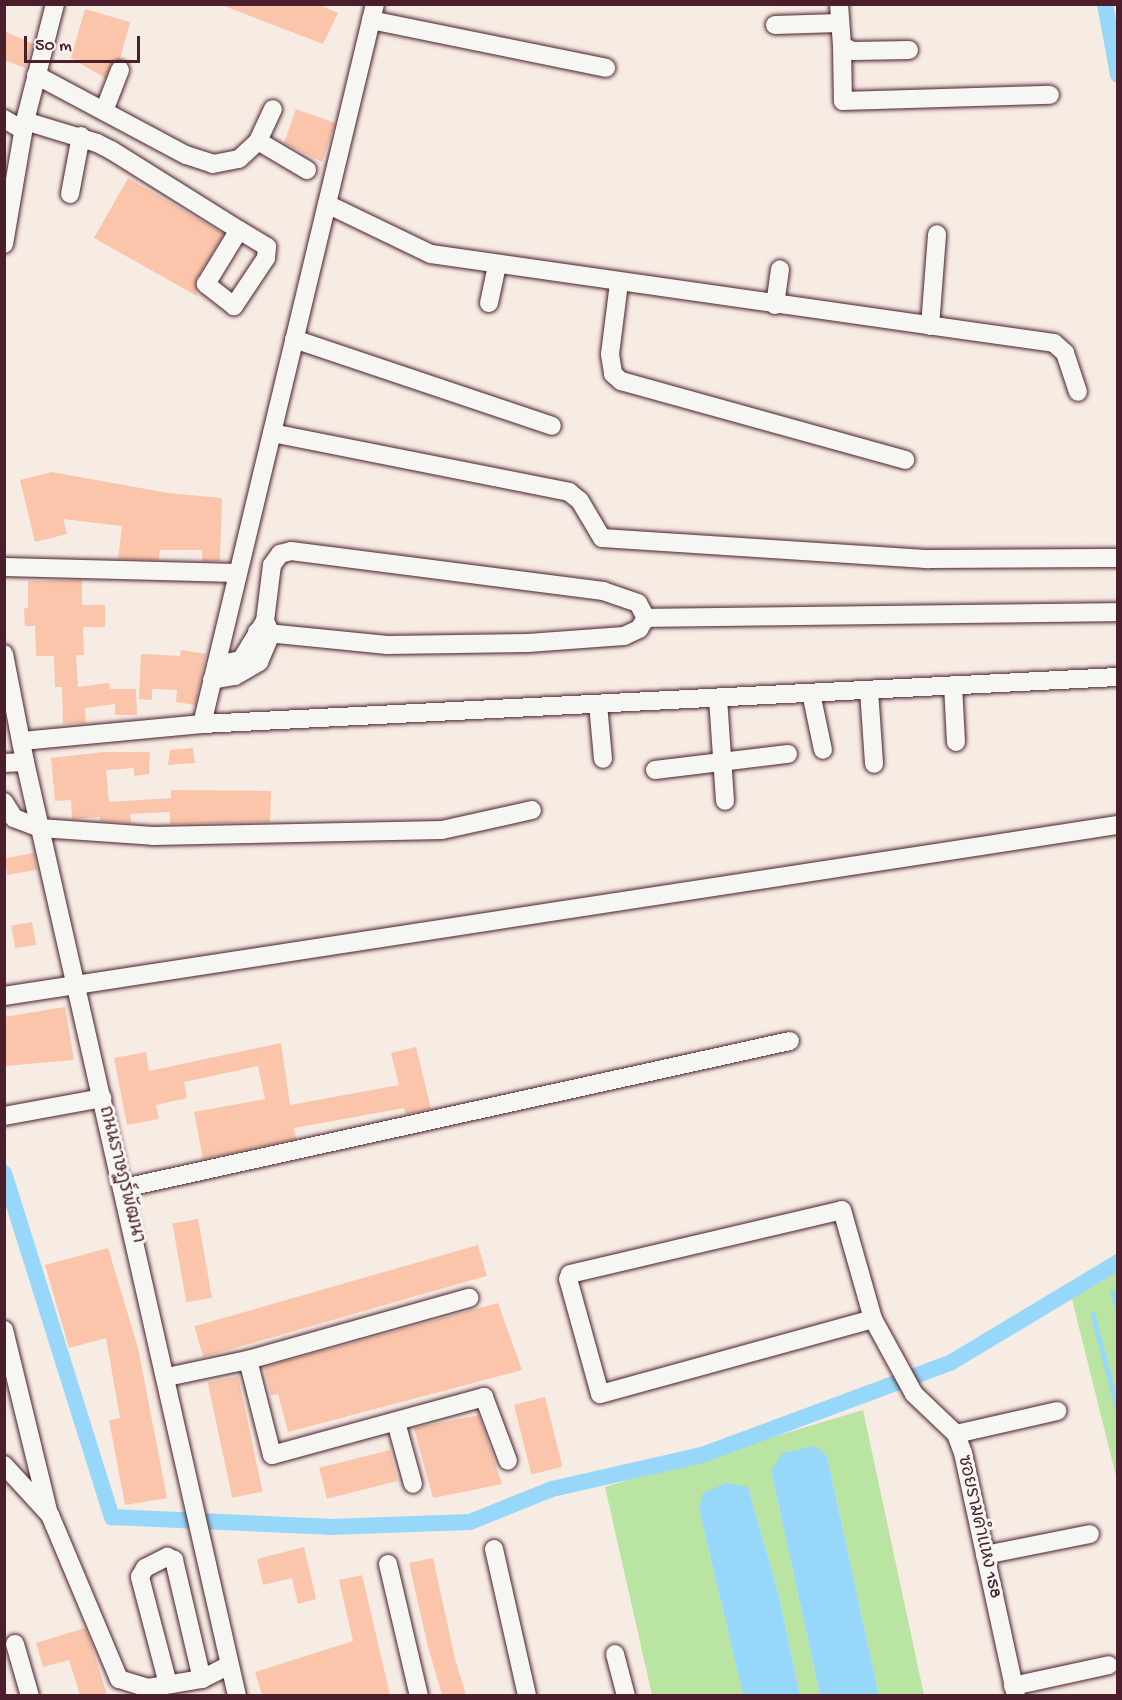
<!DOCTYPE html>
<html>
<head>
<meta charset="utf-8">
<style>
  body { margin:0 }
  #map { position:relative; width:1122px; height:1700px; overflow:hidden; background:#f7ece4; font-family:"Gochi Hand","Playpen Sans Thai",sans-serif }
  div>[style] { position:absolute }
  .green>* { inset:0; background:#bae4a1 }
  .water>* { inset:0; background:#97d7f9 }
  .stream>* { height:4.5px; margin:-2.25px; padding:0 2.25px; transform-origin:2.25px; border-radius:2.25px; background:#97d7f9 }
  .canal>* { height:16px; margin:-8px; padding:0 8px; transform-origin:8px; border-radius:8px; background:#97d7f9 }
  .building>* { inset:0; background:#fac5ab; transform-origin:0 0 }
  .roads { filter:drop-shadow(0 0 2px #4a1f2b) drop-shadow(0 0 2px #4a1f2b) }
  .minor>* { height:18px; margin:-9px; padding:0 9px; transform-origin:9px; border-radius:9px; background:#f6f6f2 }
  span { translate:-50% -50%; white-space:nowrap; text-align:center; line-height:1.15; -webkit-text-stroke:6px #f6f6f2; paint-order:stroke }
  .street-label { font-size:18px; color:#4a1f2b }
  .frame { position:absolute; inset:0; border:6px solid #4a1f2b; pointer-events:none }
  .scale { position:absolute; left:24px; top:36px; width:116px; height:27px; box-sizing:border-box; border:3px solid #4a1f2b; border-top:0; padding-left:8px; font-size:18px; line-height:21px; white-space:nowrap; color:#4a1f2b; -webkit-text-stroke:4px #f6f6f2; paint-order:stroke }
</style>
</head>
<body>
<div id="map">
  <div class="green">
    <i style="clip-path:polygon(1117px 1268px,1117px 1480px,1070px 1291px)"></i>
    <i style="clip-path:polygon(863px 1410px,924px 1695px,879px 1695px,827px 1456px,771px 1471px,820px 1695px,800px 1695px,778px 1592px,748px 1487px,699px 1509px,743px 1695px,652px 1695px,605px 1487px)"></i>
  </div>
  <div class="water">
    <i style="clip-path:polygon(814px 1446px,827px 1456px,879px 1695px,820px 1695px,771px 1471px,783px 1453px)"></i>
    <i style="clip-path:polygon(726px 1483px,748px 1487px,778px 1592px,800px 1695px,743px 1695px,699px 1509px,703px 1493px)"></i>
  </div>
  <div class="stream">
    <i style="left:1113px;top:1292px;width:18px;rotate:74deg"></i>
    <i style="left:1093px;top:1314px;width:99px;rotate:75.4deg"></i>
  </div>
  <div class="canal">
    <i style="left:1105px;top:4px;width:72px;rotate:79.6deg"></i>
    <i style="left:4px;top:1173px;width:361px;rotate:72.6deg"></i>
    <i style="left:112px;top:1517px;width:217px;rotate:2.6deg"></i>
    <i style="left:329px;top:1527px;width:141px;rotate:-2deg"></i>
    <i style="left:470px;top:1522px;width:88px;rotate:-21.9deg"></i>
    <i style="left:552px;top:1489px;width:154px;rotate:-12.8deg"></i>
    <i style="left:702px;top:1455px;width:265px;rotate:-20.4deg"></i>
    <i style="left:950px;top:1363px;width:196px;rotate:-31deg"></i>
  </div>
  <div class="building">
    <i style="clip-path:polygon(219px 4px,318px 4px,338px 13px,323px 44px)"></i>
    <i style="clip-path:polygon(85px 9px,130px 22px,120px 59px,113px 62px,105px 78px,71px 58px)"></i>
    <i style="clip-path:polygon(4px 31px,33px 44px,25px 68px,4px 60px)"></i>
    <i style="clip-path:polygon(296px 109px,335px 123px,322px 162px,284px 143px)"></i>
    <i style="clip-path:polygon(128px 178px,224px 234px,196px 279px,197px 296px,94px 238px)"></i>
    <i style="clip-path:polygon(52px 472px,168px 493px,222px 498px,220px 561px,202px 561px,202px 550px,160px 550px,159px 560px,118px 559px,122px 526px,63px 519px,67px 534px,35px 542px,20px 480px)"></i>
    <i style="clip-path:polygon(82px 580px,82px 605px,105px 605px,105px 627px,83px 627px,84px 655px,76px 655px,78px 687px,109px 683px,110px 689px,136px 689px,137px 715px,115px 715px,115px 704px,85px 708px,86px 723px,63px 724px,62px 687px,55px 687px,54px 656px,36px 656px,35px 626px,25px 626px,24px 608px,28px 608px,28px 581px)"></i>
    <i style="clip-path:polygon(181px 650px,206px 654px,195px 705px,176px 702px,177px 690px,152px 689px,152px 700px,139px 699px,141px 654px,180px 656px)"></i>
    <i style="clip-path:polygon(193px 748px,195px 763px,168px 765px,170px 750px)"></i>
    <i style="clip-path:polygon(104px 752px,150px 752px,149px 774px,134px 776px,134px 768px,106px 770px,109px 802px,171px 798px,171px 790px,271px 791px,270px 822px,170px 824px,170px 812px,130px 814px,131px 823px,100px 821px,100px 817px,72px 819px,71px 800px,55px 801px,51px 758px)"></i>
    <i style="left:34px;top:853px;width:17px;height:30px;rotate:80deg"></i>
    <i style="left:32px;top:922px;width:23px;height:21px;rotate:80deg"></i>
    <i style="clip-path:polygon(65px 1007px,74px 1060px,4px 1066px,4px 1017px)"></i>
    <i style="clip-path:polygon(281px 1043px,290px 1105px,399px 1085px,391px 1053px,416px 1047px,431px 1109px,406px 1114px,404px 1108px,294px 1128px,296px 1139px,203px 1159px,194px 1112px,265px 1099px,258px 1066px,184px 1082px,187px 1098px,156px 1105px,159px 1119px,127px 1125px,114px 1058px,146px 1052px,149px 1071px)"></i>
    <i style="left:198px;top:1219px;width:80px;height:26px;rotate:80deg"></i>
    <i style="left:478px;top:1245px;width:32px;height:295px;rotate:74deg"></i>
    <i style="clip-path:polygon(108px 1248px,138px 1348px,167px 1498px,125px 1505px,109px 1420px,120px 1418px,106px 1338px,69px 1348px,45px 1265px)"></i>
    <i style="clip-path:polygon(498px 1303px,522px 1370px,288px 1432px,278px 1394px,271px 1395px,264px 1367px)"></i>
    <i style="left:238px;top:1376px;width:118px;height:31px;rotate:78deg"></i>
    <i style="left:545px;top:1397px;width:72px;height:32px;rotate:76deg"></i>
    <i style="clip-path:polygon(479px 1415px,502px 1484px,433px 1498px,414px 1428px)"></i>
    <i style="left:390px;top:1450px;width:32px;height:73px;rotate:76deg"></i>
    <i style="clip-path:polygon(304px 1547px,316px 1599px,298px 1604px,292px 1578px,263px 1585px,257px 1559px)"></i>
    <i style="clip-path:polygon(433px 1558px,455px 1659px,466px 1695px,442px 1695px,428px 1647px,409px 1563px)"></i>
    <i style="clip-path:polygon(362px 1575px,390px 1695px,262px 1695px,255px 1672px,353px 1641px,339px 1580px)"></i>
    <i style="clip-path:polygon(85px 1628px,90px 1640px,107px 1695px,80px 1695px,69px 1660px,43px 1667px,36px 1643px)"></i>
  </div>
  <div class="roads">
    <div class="minor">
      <i style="left:839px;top:4px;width:42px;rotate:85.9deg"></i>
      <i style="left:842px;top:46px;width:12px;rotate:24deg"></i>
      <i style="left:853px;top:51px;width:56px;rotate:-1deg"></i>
      <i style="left:371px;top:20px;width:240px;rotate:11.5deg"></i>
      <i style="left:775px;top:25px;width:64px;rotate:-1.8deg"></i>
      <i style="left:842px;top:46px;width:55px;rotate:89deg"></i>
      <i style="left:843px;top:101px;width:207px;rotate:-1.7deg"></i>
      <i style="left:36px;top:75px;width:170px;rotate:28.1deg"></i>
      <i style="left:186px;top:155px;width:28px;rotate:18deg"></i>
      <i style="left:213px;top:164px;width:26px;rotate:-11deg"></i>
      <i style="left:239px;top:159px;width:26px;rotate:-43deg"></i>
      <i style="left:258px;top:141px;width:35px;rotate:-65deg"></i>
      <i style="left:104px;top:111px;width:44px;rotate:-68.7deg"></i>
      <i style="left:4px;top:119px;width:22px;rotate:30deg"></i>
      <i style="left:25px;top:121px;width:75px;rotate:17deg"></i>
      <i style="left:97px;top:143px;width:16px;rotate:27deg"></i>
      <i style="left:111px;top:150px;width:151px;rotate:32deg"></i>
      <i style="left:239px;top:230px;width:33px;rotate:31deg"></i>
      <i style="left:267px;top:247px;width:11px;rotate:95deg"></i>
      <i style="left:266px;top:258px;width:58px;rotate:123.7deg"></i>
      <i style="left:234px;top:306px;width:36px;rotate:-142deg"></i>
      <i style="left:206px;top:284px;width:63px;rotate:-58.6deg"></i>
      <i style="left:258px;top:141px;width:57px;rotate:30.6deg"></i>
      <i style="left:70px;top:194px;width:59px;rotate:-79.3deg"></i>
      <i style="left:327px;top:204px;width:115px;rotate:25.7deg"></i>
      <i style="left:431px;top:254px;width:629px;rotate:8.13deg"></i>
      <i style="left:1054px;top:343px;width:15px;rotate:42deg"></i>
      <i style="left:1065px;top:353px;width:41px;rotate:71.6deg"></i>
      <i style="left:4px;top:244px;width:125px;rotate:-80.3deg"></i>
      <i style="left:25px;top:121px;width:121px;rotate:-75.6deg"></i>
      <i style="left:619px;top:283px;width:72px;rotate:97.2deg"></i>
      <i style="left:610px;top:354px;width:20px;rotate:81deg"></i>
      <i style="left:613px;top:374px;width:11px;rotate:41deg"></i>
      <i style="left:621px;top:381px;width:295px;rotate:15.5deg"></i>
      <i style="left:489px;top:303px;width:39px;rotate:-78deg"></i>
      <i style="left:775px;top:305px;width:36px;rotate:-82deg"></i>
      <i style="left:930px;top:326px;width:92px;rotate:-85.6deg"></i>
      <i style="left:294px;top:339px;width:272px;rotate:18.6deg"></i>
      <i style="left:272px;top:433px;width:303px;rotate:11.2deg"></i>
      <i style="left:569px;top:492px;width:14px;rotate:39deg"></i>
      <i style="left:580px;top:501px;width:43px;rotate:59.3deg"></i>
      <i style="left:602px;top:538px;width:328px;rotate:3.7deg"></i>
      <i style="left:929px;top:559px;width:189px;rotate:-0.3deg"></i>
      <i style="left:4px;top:567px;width:234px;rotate:1.5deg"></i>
      <i style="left:646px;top:618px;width:472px;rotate:-0.7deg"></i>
      <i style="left:265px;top:621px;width:56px;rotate:-82.9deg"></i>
      <i style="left:272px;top:565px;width:14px;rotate:-54deg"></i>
      <i style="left:280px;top:554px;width:11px;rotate:-15deg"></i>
      <i style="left:291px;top:551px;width:315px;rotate:7.3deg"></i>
      <i style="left:603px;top:591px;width:37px;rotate:19deg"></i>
      <i style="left:638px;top:603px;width:17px;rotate:62deg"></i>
      <i style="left:257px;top:632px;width:131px;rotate:5.7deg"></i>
      <i style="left:387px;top:645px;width:141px;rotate:-0.8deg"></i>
      <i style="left:528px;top:643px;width:96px;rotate:-4.2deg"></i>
      <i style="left:624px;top:636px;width:17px;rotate:-25deg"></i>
      <i style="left:639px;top:629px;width:13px;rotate:-58deg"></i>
      <i style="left:4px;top:654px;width:110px;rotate:79deg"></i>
      <i style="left:25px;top:762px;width:958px;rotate:77.21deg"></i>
      <i style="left:212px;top:680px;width:23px;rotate:-10deg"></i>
      <i style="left:235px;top:676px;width:28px;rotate:-30deg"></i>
      <i style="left:259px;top:662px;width:30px;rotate:-67deg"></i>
      <i style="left:271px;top:634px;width:14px;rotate:-115deg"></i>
      <i style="left:265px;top:621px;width:46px;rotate:121.6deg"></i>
      <i style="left:241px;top:660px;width:25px;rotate:169deg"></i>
      <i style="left:953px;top:685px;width:57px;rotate:87deg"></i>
      <i style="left:869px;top:690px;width:74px;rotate:86.1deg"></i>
      <i style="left:811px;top:693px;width:58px;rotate:78.1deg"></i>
      <i style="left:718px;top:698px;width:103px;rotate:86.1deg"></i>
      <i style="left:598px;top:704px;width:55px;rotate:84.8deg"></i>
      <i style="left:202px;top:724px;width:740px;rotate:-76.49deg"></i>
      <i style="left:22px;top:741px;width:181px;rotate:-5.4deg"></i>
      <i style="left:202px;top:724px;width:917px;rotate:-2.94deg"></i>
      <i style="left:4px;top:763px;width:21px;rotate:-3deg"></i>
      <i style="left:655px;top:770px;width:134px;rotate:-6.9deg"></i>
      <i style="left:4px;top:802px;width:19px;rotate:58deg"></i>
      <i style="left:14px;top:818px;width:28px;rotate:21deg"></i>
      <i style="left:40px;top:828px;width:113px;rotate:4deg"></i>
      <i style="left:153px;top:836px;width:289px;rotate:-1.2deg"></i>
      <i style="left:442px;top:830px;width:92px;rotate:-12.5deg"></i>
      <i style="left:4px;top:996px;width:1127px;rotate:-8.73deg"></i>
      <i style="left:4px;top:1116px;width:100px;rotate:-10.4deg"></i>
      <i style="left:124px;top:1188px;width:682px;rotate:-12.45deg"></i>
      <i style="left:873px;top:1319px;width:283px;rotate:164.6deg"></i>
      <i style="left:600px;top:1394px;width:119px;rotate:-105.5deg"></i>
      <i style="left:568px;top:1279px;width:5px;rotate:-68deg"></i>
      <i style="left:570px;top:1274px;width:279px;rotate:-13.2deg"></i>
      <i style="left:842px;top:1210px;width:113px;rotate:74.1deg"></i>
      <i style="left:873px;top:1319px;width:85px;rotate:61.3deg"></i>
      <i style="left:914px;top:1394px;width:58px;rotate:43.6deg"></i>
      <i style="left:956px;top:1434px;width:20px;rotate:70deg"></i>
      <i style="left:963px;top:1453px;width:249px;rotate:77.7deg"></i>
      <i style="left:4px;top:1330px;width:186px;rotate:76.3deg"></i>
      <i style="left:248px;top:1360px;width:98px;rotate:75.8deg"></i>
      <i style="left:272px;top:1455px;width:220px;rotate:-15.3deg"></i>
      <i style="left:484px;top:1397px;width:68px;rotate:69.4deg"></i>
      <i style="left:167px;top:1377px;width:83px;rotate:-11.9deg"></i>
      <i style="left:248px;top:1360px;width:230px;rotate:-15.7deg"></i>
      <i style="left:396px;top:1422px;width:64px;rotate:74.7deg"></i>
      <i style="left:956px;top:1434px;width:104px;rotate:-12.8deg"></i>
      <i style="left:4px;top:1465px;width:68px;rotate:47.4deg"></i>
      <i style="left:50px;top:1515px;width:178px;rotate:67.2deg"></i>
      <i style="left:119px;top:1679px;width:30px;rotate:17deg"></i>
      <i style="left:148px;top:1688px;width:55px;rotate:-9.5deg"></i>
      <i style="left:202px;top:1679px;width:30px;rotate:-27deg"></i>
      <i style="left:494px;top:1549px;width:151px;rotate:77.3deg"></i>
      <i style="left:985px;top:1555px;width:107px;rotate:-11.3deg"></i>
      <i style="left:388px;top:1564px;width:136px;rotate:76.8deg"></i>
      <i style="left:15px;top:1644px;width:54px;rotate:73.9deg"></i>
      <i style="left:615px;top:1654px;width:43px;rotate:75.3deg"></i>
      <i style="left:168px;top:1684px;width:111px;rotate:-104.7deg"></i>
      <i style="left:140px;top:1577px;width:10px;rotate:-61deg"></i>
      <i style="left:145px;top:1568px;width:25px;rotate:-27deg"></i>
      <i style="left:167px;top:1557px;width:8px;rotate:23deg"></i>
      <i style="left:174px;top:1560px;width:122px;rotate:76.8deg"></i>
      <i style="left:1013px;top:1686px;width:98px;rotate:-12.3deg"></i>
    </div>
  </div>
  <div class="street-label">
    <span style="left:120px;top:1175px;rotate:76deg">ถนนราษฏร์พัฒนา</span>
    <span style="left:978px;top:1527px;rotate:77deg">ซอยรามคำแหง 158</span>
  </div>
  <div class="frame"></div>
  <div class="scale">50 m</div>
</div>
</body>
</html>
